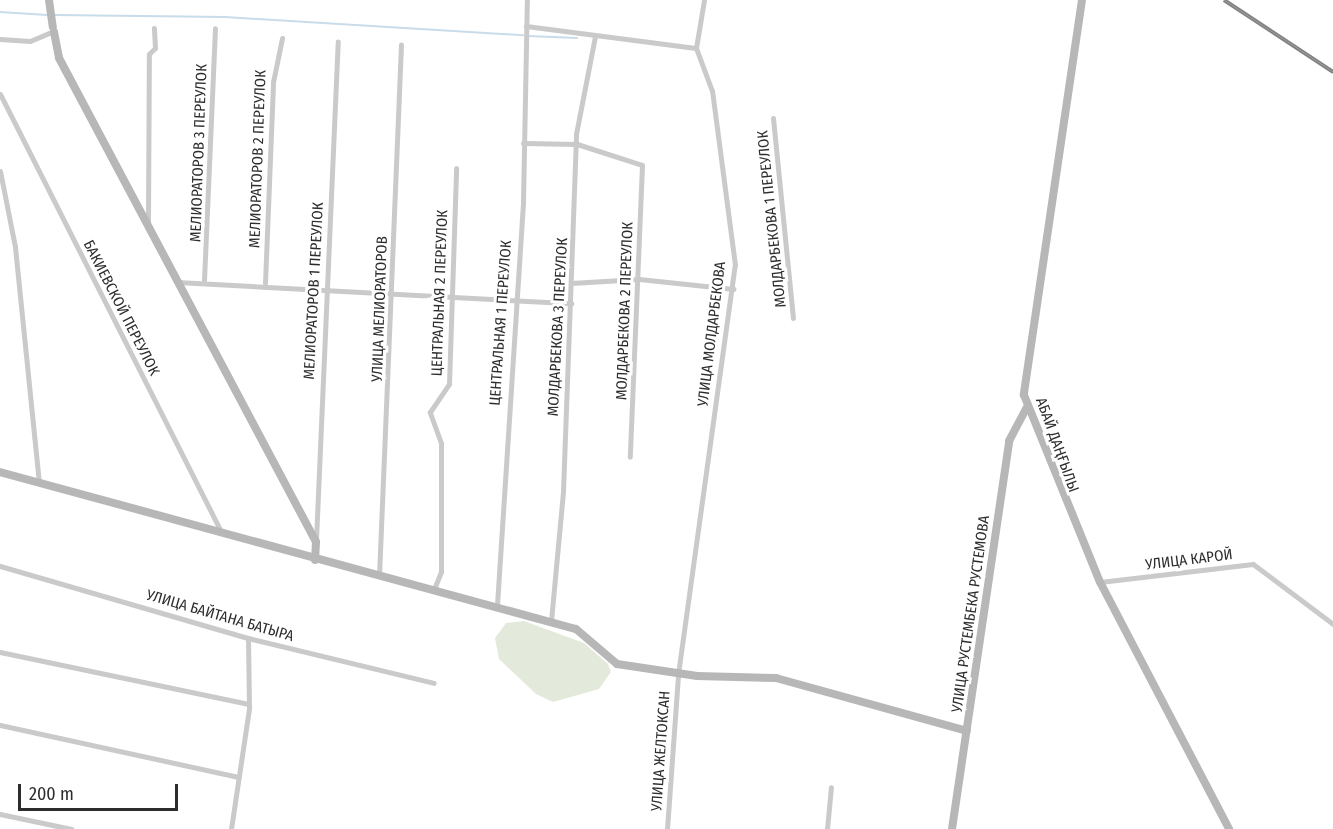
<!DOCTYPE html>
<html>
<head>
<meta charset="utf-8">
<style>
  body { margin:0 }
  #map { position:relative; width:1333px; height:829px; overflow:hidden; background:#fff; font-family:"Fira Sans Condensed",sans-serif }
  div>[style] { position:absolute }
  .green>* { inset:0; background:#e3eadc }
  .stream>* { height:1.5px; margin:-0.75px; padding:0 0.75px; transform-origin:0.75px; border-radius:0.75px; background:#c8dcea }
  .street>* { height:5px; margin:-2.5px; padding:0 2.5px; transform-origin:2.5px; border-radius:2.5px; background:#cacaca }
  .secondary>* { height:8px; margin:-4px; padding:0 4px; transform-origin:4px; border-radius:4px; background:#b7b7b7 }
  .rail>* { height:4px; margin-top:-2px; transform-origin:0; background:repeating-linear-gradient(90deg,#fff 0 4.5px,#828282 0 9px); box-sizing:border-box; border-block:2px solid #828282 }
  span { translate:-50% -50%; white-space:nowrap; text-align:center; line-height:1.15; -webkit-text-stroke:6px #fff; paint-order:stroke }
  .street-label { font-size:15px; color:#2d2d2d }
  .scale { position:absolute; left:18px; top:784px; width:160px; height:27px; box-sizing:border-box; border:3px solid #2d2d2d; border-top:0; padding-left:8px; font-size:18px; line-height:21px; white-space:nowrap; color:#2d2d2d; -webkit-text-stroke:4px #fff; paint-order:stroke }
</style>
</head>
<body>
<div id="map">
  <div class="green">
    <i style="clip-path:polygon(524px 621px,584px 643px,608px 664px,611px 672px,599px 689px,553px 702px,536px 694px,499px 659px,495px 638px,506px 623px)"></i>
  </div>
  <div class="stream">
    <i style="left:0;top:12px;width:47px;rotate:3.7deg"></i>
    <i style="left:55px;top:15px;width:170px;rotate:0.7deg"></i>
    <i style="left:225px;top:17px;width:299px;rotate:3.5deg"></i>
    <i style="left:528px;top:36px;width:49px;rotate:2.3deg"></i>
  </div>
  <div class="street">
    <i style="left:526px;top:26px;width:171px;rotate:7.4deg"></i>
    <i style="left:0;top:39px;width:30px;rotate:4deg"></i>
    <i style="left:30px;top:41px;width:26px;rotate:-23deg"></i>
    <i style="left:0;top:94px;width:491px;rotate:63.2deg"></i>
    <i style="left:773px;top:118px;width:201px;rotate:84.3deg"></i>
    <i style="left:523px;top:143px;width:54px;rotate:1.1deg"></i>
    <i style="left:577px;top:144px;width:68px;rotate:17.9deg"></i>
    <i style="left:642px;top:165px;width:292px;rotate:92.4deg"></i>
    <i style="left:0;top:171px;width:77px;rotate:78.8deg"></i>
    <i style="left:15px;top:247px;width:236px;rotate:84.2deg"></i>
    <i style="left:148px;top:222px;width:168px;rotate:-89.7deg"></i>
    <i style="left:149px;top:54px;width:8px;rotate:-45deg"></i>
    <i style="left:155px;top:48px;width:20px;rotate:-93deg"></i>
    <i style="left:204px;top:280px;width:252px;rotate:-87.5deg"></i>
    <i style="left:177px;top:282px;width:395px;rotate:3.1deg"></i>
    <i style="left:265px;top:283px;width:201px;rotate:-87.7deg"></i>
    <i style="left:273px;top:82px;width:45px;rotate:-78.4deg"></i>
    <i style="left:571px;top:283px;width:68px;rotate:-3.4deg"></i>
    <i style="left:639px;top:279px;width:95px;rotate:6.1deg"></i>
    <i style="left:316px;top:540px;width:499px;rotate:-87.5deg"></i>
    <i style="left:0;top:566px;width:258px;rotate:16.2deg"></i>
    <i style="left:248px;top:638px;width:191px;rotate:13.6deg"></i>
    <i style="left:379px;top:576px;width:532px;rotate:-87.63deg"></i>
    <i style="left:1100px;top:582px;width:154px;rotate:-6.7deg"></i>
    <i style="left:1253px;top:564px;width:100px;rotate:36.9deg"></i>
    <i style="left:434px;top:589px;width:18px;rotate:-68deg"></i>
    <i style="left:441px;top:572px;width:129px;rotate:-90deg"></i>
    <i style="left:441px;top:443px;width:33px;rotate:-110deg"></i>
    <i style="left:430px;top:412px;width:34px;rotate:-56deg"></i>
    <i style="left:449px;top:384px;width:216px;rotate:-88.1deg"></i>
    <i style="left:497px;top:605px;width:404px;rotate:-86.3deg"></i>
    <i style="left:523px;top:202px;width:202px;rotate:-88.9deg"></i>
    <i style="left:551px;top:621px;width:131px;rotate:-84.7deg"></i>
    <i style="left:563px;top:491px;width:357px;rotate:-87.9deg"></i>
    <i style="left:576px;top:134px;width:100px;rotate:-79deg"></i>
    <i style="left:0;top:652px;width:254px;rotate:11.8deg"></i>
    <i style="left:0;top:725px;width:244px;rotate:12.3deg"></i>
    <i style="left:0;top:814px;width:73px;rotate:11.9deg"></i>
    <i style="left:231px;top:829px;width:122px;rotate:-81.5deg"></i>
    <i style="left:249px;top:708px;width:70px;rotate:-90.8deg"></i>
    <i style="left:667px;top:829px;width:155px;rotate:-85.9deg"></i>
    <i style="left:678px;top:674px;width:413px;rotate:-82.1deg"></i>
    <i style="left:735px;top:265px;width:176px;rotate:-97.5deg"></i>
    <i style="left:712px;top:91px;width:46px;rotate:-110.4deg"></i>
    <i style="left:696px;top:48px;width:49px;rotate:-80.5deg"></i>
    <i style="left:827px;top:829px;width:42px;rotate:-84.6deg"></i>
  </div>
  <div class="secondary">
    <i style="left:49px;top:0;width:27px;rotate:82deg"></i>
    <i style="left:1082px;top:0;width:399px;rotate:98.4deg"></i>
    <i style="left:1024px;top:395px;width:202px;rotate:67.9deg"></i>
    <i style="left:1100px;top:582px;width:279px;rotate:62.4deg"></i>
    <i style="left:54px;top:32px;width:26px;rotate:79deg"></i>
    <i style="left:59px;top:58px;width:548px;rotate:62.03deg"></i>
    <i style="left:316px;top:542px;width:18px;rotate:93deg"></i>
    <i style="left:0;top:472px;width:597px;rotate:15.25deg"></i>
    <i style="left:576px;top:629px;width:54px;rotate:40.5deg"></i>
    <i style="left:617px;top:664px;width:81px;rotate:8.5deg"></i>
    <i style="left:697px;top:676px;width:79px;rotate:1.5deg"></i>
    <i style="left:776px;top:678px;width:198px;rotate:15.5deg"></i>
    <i style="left:952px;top:829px;width:392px;rotate:-81.6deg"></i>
    <i style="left:1009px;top:441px;width:38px;rotate:-62deg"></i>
  </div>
  <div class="rail">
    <i style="left:1224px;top:0;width:131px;rotate:33.4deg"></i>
  </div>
  <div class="street-label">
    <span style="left:199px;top:153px;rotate:-88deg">МЕЛИОРАТОРОВ 3 ПЕРЕУЛОК</span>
    <span style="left:258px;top:159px;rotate:-88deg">МЕЛИОРАТОРОВ 2 ПЕРЕУЛОК</span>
    <span style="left:772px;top:219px;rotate:-96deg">МОЛДАРБЕКОВА 1 ПЕРЕУЛОК</span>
    <span style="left:314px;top:291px;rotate:-87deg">МЕЛИОРАТОРОВ 1 ПЕРЕУЛОК</span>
    <span style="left:440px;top:293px;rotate:-88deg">ЦЕНТРАЛЬНАЯ 2 ПЕРЕУЛОК</span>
    <span style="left:121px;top:308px;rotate:63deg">БАКИЕВСКОЙ ПЕРЕУЛОК</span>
    <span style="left:380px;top:309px;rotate:-88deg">УЛИЦА МЕЛИОРАТОРОВ</span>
    <span style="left:625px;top:311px;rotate:-88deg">МОЛДАРБЕКОВА 2 ПЕРЕУЛОК</span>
    <span style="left:501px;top:323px;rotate:-86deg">ЦЕНТРАЛЬНАЯ 1 ПЕРЕУЛОК</span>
    <span style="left:558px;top:327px;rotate:-87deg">МОЛДАРБЕКОВА 3 ПЕРЕУЛОК</span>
    <span style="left:712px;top:334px;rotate:-83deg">УЛИЦА МОЛДАРБЕКОВА</span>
    <span style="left:1057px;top:445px;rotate:70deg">АБАЙ ДАҢҒЫЛЫ</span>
    <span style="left:1189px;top:560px;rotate:-7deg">УЛИЦА КАРОЙ</span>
    <span style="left:971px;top:614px;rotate:-82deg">УЛИЦА РУСТЕМБЕКА РУСТЕМОВА</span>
    <span style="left:220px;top:616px;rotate:16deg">УЛИЦА БАЙТАНА БАТЫРА</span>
    <span style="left:661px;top:751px;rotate:-86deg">УЛИЦА ЖЕЛТОКСАН</span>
  </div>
  <div class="scale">200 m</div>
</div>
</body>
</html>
